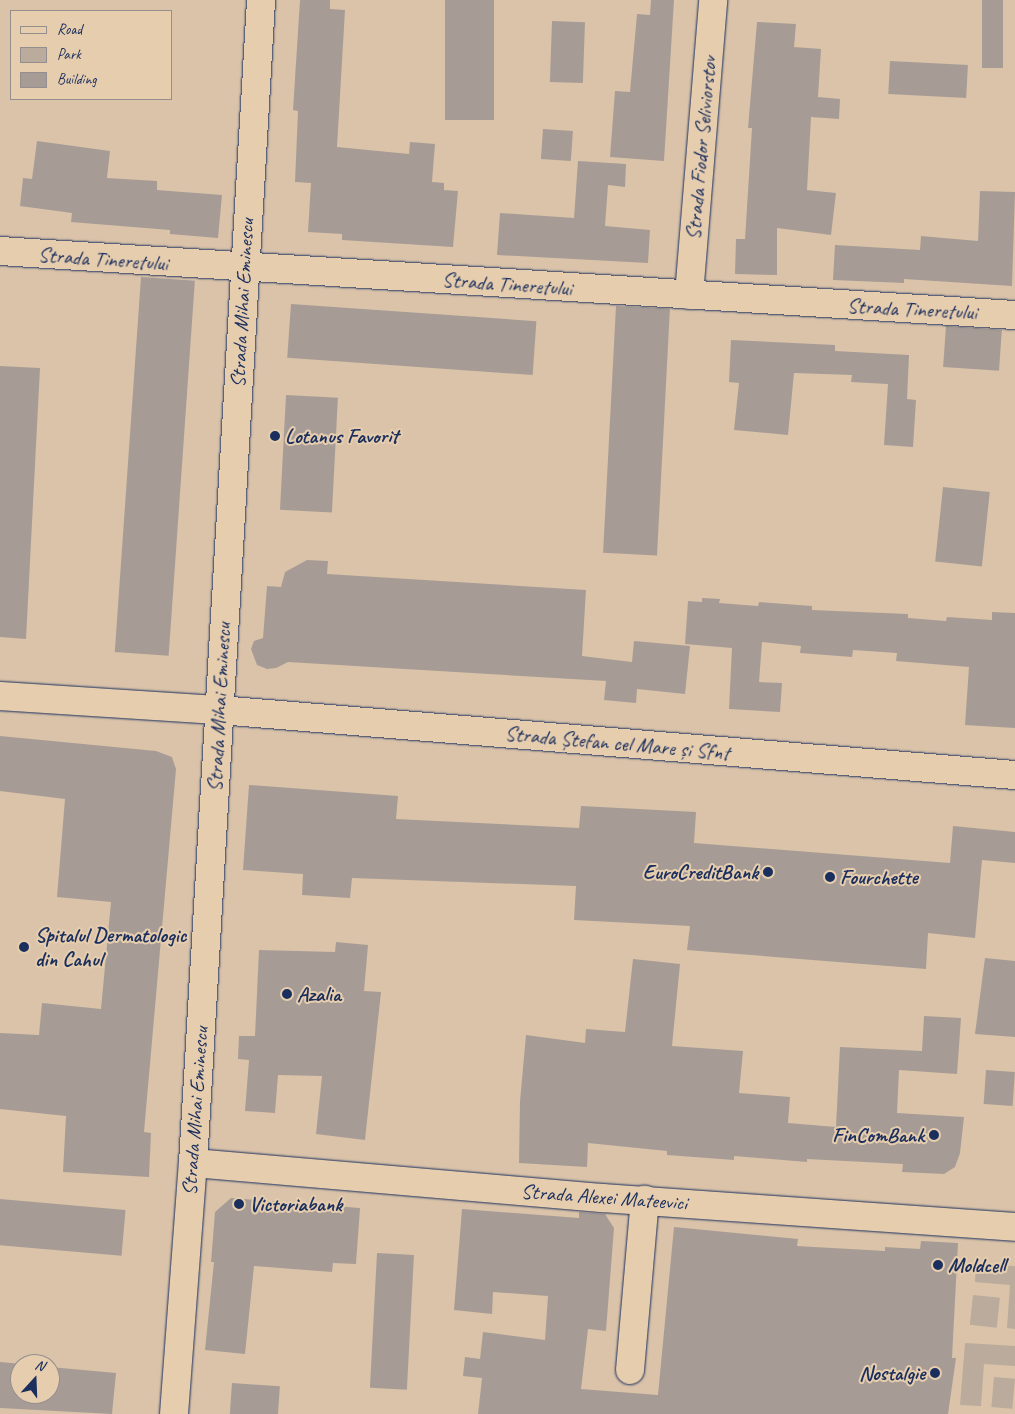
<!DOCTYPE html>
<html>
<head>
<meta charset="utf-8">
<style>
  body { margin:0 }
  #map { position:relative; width:1015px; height:1414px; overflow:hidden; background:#dac3a9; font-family:Caveat,sans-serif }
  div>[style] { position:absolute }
  .green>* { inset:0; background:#baab9c; transform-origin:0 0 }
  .building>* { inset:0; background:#a79c95; transform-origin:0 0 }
  .roads { filter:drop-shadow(0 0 1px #1b2f5e) drop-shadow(0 0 1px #1b2f5e) }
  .minor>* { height:28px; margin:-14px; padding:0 14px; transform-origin:14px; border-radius:14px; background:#e6cdae }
  .dots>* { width:14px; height:14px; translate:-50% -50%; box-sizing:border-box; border:2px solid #e6cdae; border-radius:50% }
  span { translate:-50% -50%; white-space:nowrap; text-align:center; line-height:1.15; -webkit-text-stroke:4px #e6cdae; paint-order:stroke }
  .street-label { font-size:21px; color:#1b2f5e }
  .poi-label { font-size:21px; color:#1b2f5e; font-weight:700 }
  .left { translate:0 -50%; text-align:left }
  .right { translate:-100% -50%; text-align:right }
  .legend { position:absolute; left:10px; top:10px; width:162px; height:90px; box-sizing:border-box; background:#e6cdae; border:1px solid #958e8e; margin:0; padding:6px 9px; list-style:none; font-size:15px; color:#1b2f5e }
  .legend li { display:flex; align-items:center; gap:10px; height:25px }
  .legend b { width:25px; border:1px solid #958e8e }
  .north { position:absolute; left:10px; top:1354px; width:50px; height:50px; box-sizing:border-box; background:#e6cdae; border:1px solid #958e8e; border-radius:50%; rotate:20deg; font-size:14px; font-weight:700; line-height:20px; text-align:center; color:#1b2f5e }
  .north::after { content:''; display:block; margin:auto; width:18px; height:22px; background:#1b2f5e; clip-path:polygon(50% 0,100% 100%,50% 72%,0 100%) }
</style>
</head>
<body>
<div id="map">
  <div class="green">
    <i style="clip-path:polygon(976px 1264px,1015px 1266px,1015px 1329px,1007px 1328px,1010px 1285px,975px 1282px)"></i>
    <i style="left:973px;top:1295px;width:27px;height:30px;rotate:6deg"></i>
    <i style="clip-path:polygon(965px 1343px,1015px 1346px,1015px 1366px,984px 1364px,981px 1406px,960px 1405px)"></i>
    <i style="left:994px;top:1377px;width:21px;height:30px;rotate:5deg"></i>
  </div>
  <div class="building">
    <i style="clip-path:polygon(300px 0,330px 0,330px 9px,345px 10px,337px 147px,409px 154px,410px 142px,435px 144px,432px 182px,444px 183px,444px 190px,458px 191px,453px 247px,342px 240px,342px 234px,308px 232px,311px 183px,295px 182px,298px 111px,293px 110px)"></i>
    <i style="left:445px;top:0;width:49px;height:120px"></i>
    <i style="clip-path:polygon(651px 0,674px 0,664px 161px,610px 157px,615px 91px,630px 92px,637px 14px,650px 15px)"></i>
    <i style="left:982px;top:0;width:21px;height:68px"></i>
    <i style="left:552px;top:21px;width:33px;height:61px;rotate:2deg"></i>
    <i style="clip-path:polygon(757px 22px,796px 24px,794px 47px,821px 49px,818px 97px,840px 99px,839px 119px,811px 117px,807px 190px,836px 193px,831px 235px,777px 228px,777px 275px,735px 274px,736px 239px,745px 239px,752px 128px,748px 128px)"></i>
    <i style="left:890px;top:61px;width:78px;height:33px;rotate:3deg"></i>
    <i style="left:543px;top:129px;width:30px;height:30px;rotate:4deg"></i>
    <i style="clip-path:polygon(37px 141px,110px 151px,107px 178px,157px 181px,157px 190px,222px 195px,218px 238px,170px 234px,170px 230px,71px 222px,72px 213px,20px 206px,23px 178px,32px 179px)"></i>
    <i style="clip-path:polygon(578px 161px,626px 164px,625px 187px,608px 185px,605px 226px,650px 230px,648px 263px,497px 255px,500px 213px,574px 218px)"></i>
    <i style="clip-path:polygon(980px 191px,1015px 192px,1012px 286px,904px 279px,904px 283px,833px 280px,835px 245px,920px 250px,921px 236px,978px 241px)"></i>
    <i style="left:141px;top:277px;width:54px;height:376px;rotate:4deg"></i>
    <i style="left:291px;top:304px;width:246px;height:54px;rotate:4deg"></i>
    <i style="left:616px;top:306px;width:54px;height:247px;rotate:3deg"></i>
    <i style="left:946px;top:326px;width:56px;height:41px;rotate:4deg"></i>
    <i style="clip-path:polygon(731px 340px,835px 345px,835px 351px,909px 355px,907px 399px,916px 400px,913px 447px,884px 445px,888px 384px,851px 382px,852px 375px,794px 373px,788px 435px,734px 430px,739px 383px,729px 382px)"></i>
    <i style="clip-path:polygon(0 366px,40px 368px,26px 639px,0 637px)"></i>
    <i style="left:286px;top:395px;width:52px;height:115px;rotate:3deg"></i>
    <i style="left:943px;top:487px;width:47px;height:75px;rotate:6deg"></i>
    <i style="clip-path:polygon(307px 560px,328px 561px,327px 574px,586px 590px,582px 656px,632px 662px,634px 641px,690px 646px,685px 694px,637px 689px,636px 703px,604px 700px,606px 681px,288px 662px,276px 668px,267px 669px,257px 665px,251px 649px,254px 641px,263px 638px,267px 586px,281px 587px,285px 572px)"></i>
    <i style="clip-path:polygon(702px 598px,720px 599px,719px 603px,758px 606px,759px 602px,812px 606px,812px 610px,908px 614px,908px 618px,946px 621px,947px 617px,992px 620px,992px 612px,1015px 613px,1015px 728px,965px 725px,969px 667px,896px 661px,897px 653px,853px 650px,852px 657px,800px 653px,801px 646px,762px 642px,759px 682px,782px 683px,780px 712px,729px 709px,732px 648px,685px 644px,688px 601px,702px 602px)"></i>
    <i style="clip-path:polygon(0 736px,156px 751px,172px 757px,176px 769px,144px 1132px,151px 1133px,149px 1177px,63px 1172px,66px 1116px,0 1109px,0 1033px,39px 1035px,42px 1003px,101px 1009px,111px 902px,57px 897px,65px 799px,0 791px)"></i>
    <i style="clip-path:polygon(249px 785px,398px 796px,396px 819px,579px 828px,581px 806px,696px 812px,694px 843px,950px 863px,953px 826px,1015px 832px,1015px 863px,982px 860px,975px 938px,928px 933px,926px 969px,687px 950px,690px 926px,574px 920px,576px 886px,352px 878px,350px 898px,302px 895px,303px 874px,243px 870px)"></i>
    <i style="clip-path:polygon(336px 942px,368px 945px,364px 991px,381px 992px,365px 1140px,316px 1134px,322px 1076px,278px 1075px,275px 1113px,245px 1111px,249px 1060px,238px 1059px,239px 1036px,255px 1036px,259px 950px,335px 952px)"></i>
    <i style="clip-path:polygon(985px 958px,1015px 961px,1015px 1037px,975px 1034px)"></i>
    <i style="clip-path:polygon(633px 959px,680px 964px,672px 1046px,743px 1051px,739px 1093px,790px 1097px,788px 1123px,836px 1127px,840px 1047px,922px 1051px,924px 1016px,961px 1018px,957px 1074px,899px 1070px,897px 1113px,964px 1117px,960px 1153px,955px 1167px,944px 1174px,902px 1172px,903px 1164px,807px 1159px,807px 1162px,734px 1156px,734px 1160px,667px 1155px,667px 1151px,588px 1143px,587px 1167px,519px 1163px,520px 1101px,526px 1035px,585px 1043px,586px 1029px,625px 1032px)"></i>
    <i style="left:986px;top:1070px;width:29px;height:34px;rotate:4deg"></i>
    <i style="clip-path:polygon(231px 1198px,360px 1208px,356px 1264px,333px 1263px,332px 1272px,254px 1266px,245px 1354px,205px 1350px,214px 1262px,211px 1262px,215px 1212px)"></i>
    <i style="left:0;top:1199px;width:126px;height:46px;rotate:5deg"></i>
    <i style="clip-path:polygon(462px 1209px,579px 1218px,579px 1212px,605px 1214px,614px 1228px,606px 1331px,588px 1329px,581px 1389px,658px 1395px,674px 1227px,798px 1239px,797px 1246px,885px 1251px,885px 1247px,920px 1249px,921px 1241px,958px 1243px,952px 1358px,956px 1358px,948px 1414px,478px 1414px,482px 1378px,463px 1376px,465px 1357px,480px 1359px,483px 1332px,545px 1340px,548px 1296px,493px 1292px,492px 1314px,454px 1310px)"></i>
    <i style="left:377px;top:1253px;width:37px;height:135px;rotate:3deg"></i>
    <i style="clip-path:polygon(0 1362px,22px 1364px,20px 1394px,50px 1394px,50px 1367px,116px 1373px,112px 1414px,0 1408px)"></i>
    <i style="left:232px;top:1383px;width:48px;height:31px;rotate:4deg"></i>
  </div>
  <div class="roads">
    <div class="minor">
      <i style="left:0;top:251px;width:1017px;rotate:3.61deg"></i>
      <i style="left:689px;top:295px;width:296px;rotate:-85.3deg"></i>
      <i style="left:0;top:696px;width:219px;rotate:3.7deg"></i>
      <i style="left:219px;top:710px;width:799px;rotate:4.67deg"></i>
      <i style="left:193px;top:1163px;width:410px;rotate:4.9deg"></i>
      <i style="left:602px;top:1198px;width:414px;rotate:4deg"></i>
      <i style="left:630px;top:1370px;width:171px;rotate:-85deg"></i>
      <i style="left:174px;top:1414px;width:252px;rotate:-85.7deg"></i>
      <i style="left:193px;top:1163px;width:1165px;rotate:-86.65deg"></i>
    </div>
  </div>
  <div class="dots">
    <i style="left:275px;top:436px;background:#1b2f5e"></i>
    <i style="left:768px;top:872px;background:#1b2f5e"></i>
    <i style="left:830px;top:877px;background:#1b2f5e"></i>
    <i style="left:24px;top:947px;background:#1b2f5e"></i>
    <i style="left:287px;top:994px;background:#1b2f5e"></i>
    <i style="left:934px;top:1135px;background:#1b2f5e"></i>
    <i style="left:239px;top:1204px;background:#1b2f5e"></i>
    <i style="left:938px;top:1265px;background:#1b2f5e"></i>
    <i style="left:935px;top:1373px;background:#1b2f5e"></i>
  </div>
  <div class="street-label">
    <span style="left:701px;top:148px;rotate:-85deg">Strada Fiodor Seliviorstov</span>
    <span style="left:103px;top:259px;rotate:4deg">Strada Tineretului</span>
    <span style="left:507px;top:284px;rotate:4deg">Strada Tineretului</span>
    <span style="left:242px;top:303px;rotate:-87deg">Strada Mihai Eminescu</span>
    <span style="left:912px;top:309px;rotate:3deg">Strada Tineretului</span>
    <span style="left:219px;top:707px;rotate:-87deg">Strada Mihai Eminescu</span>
    <span style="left:617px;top:743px;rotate:5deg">Strada Ștefan cel Mare și Sfnt</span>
    <span style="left:195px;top:1111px;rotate:-86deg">Strada Mihai Eminescu</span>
    <span style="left:604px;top:1197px;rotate:4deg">Strada Alexei Mateevici</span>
  </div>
  <div class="poi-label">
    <span class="left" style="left:285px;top:436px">Lotanus Favorit</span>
    <span class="right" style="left:758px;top:872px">EuroCreditBank</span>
    <span class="left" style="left:840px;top:877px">Fourchette</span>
    <span class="left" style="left:35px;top:947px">Spitalul Dermatologic<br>din Cahul</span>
    <span class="left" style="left:297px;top:994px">Azalia</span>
    <span class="right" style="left:924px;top:1135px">FinComBank</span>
    <span class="left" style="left:249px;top:1204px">Victoriabank</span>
    <span class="left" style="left:948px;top:1265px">Moldcell</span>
    <span class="right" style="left:925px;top:1373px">Nostalgie</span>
  </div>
  <ul class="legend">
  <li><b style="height:6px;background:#e6cdae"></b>Road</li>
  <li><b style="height:14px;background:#baab9c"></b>Park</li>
  <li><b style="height:14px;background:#a79c95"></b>Building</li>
  </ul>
  <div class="north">N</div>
</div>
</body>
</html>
